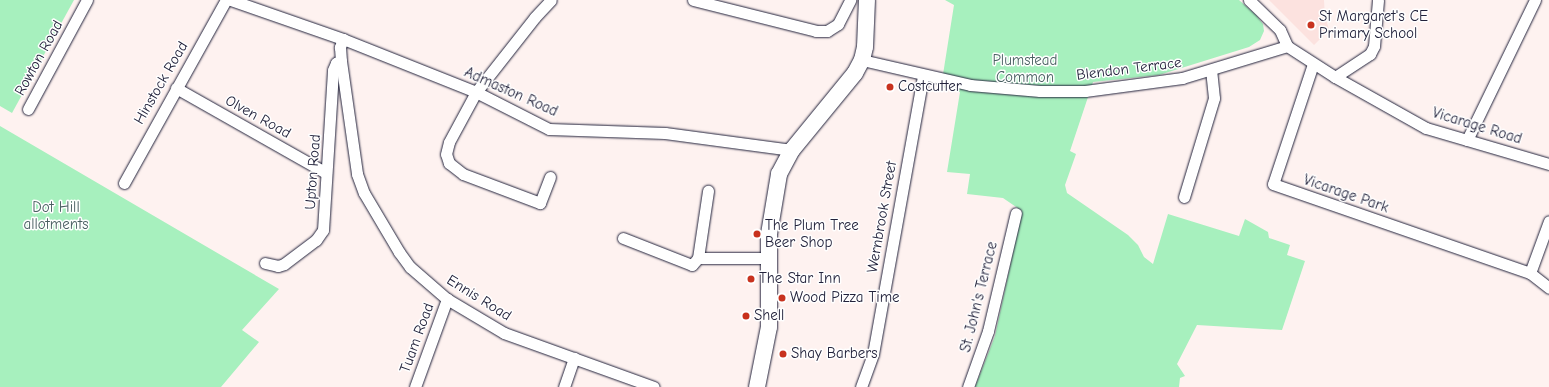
<!DOCTYPE html>
<html>
<head>
<meta charset="utf-8">
<style>
  body { margin:0 }
  #map { position:relative; width:1549px; height:387px; overflow:hidden; background:#fef2f0; font-family:"Comic Neue",sans-serif }
  div>[style] { position:absolute }
  .built>* { inset:0; background:#fce2df }
  .green>* { inset:0; background:#a7f0be }
  .roads { filter:drop-shadow(0 0 1px #22223b) drop-shadow(0 0 1px #22223b) }
  .street>* { height:11px; margin:-5.5px; padding:0 5.5px; transform-origin:5.5px; border-radius:5.5px; background:#fff }
  .secondary>* { height:16px; margin:-8px; padding:0 8px; transform-origin:8px; border-radius:8px; background:#fff }
  .dots>* { width:11px; height:11px; translate:-50% -50%; box-sizing:border-box; border:2px solid #fff; border-radius:50% }
  span { translate:-50% -50%; white-space:nowrap; text-align:center; line-height:1.15; -webkit-text-stroke:3px #fff; paint-order:stroke }
  .poi-label { font-size:15px; color:#22223b }
  .left { translate:0 -50%; text-align:left }
  .street-label { font-size:15px; color:#22223b }
  .park-label { font-size:15px; color:#4a6062 }
</style>
</head>
<body>
<div id="map">
  <div class="built">
    <i style="clip-path:polygon(1269px 0,1324px 0,1325px 17px,1330px 32px,1325px 34px,1314px 45px)"></i>
  </div>
  <div class="green">
    <i style="clip-path:polygon(0 0,74px 0,12px 113px,0 106px)"></i>
    <i style="clip-path:polygon(945px 0,1239px 0,1256px 15px,1263px 24px,1264px 31px,1260px 40px,1249px 47px,1159px 75px,1093px 82px,1070px 151px,1076px 154px,1065px 185px,1067px 193px,1128px 235px,1138px 245px,1144px 257px,1153px 264px,1168px 214px,1239px 236px,1245px 219px,1268px 232px,1269px 238px,1290px 245px,1287px 255px,1305px 261px,1282px 330px,1197px 325px,1177px 364px,1185px 376px,1180px 378px,1179px 387px,975px 387px,995px 336px,1022px 211px,1003px 198px,967px 194px,970px 174px,947px 172px,960px 92px,941px 87px,954px 5px)"></i>
    <i style="clip-path:polygon(0 126px,279px 289px,242px 330px,259px 342px,221px 387px,0 387px)"></i>
  </div>
  <div class="roads">
    <div class="street">
      <i style="left:231px;top:0;width:119px;rotate:19.2deg"></i>
      <i style="left:343px;top:39px;width:143px;rotate:21.7deg"></i>
      <i style="left:476px;top:92px;width:82px;rotate:26.9deg"></i>
      <i style="left:549px;top:129px;width:116px;rotate:2deg"></i>
      <i style="left:665px;top:133px;width:128px;rotate:7.6deg"></i>
      <i style="left:693px;top:0;width:127px;rotate:14.1deg"></i>
      <i style="left:816px;top:31px;width:11px"></i>
      <i style="left:827px;top:31px;width:13px;rotate:-32deg"></i>
      <i style="left:838px;top:24px;width:27px;rotate:-63deg"></i>
      <i style="left:1249px;top:0;width:43px;rotate:44.1deg"></i>
      <i style="left:1280px;top:30px;width:17px;rotate:66deg"></i>
      <i style="left:1287px;top:46px;width:57px;rotate:32.9deg"></i>
      <i style="left:1335px;top:77px;width:104px;rotate:29.3deg"></i>
      <i style="left:1426px;top:128px;width:128px;rotate:16.3deg"></i>
      <i style="left:343px;top:39px;width:9px;rotate:111deg"></i>
      <i style="left:340px;top:47px;width:14px;rotate:86deg"></i>
      <i style="left:341px;top:61px;width:114px;rotate:81.9deg"></i>
      <i style="left:357px;top:174px;width:20px;rotate:70deg"></i>
      <i style="left:364px;top:193px;width:69px;rotate:59.3deg"></i>
      <i style="left:399px;top:252px;width:19px;rotate:54deg"></i>
      <i style="left:410px;top:267px;width:49px;rotate:40.9deg"></i>
      <i style="left:447px;top:299px;width:66px;rotate:30.8deg"></i>
      <i style="left:504px;top:333px;width:159px;rotate:19.8deg"></i>
      <i style="left:862px;top:60px;width:111px;rotate:13deg"></i>
      <i style="left:970px;top:85px;width:70px;rotate:4.9deg"></i>
      <i style="left:1040px;top:91px;width:45px"></i>
      <i style="left:1085px;top:91px;width:98px;rotate:-7.6deg"></i>
      <i style="left:1182px;top:78px;width:110px;rotate:-16.9deg"></i>
      <i style="left:1313px;top:64px;width:126px;rotate:108.4deg"></i>
      <i style="left:1273px;top:184px;width:272px;rotate:19.1deg"></i>
      <i style="left:1530px;top:273px;width:24px;rotate:38deg"></i>
      <i style="left:1335px;top:77px;width:42px;rotate:-33.3deg"></i>
      <i style="left:1370px;top:54px;width:9px;rotate:-63deg"></i>
      <i style="left:1374px;top:46px;width:46px;rotate:-85deg"></i>
      <i style="left:176px;top:88px;width:172px;rotate:29.5deg"></i>
      <i style="left:28px;top:109px;width:124px;rotate:-61.6deg"></i>
      <i style="left:1467px;top:140px;width:156px;rotate:-64.1deg"></i>
      <i style="left:550px;top:177px;width:28px;rotate:111deg"></i>
      <i style="left:540px;top:203px;width:82px;rotate:-159.4deg"></i>
      <i style="left:463px;top:174px;width:18px;rotate:-142deg"></i>
      <i style="left:449px;top:163px;width:9px;rotate:-108deg"></i>
      <i style="left:446px;top:154px;width:12px;rotate:-76deg"></i>
      <i style="left:449px;top:142px;width:57px;rotate:-61.6deg"></i>
      <i style="left:476px;top:92px;width:95px;rotate:-51.8deg"></i>
      <i style="left:535px;top:17px;width:23px;rotate:-47deg"></i>
      <i style="left:124px;top:183px;width:210px;rotate:-60.9deg"></i>
      <i style="left:1184px;top:197px;width:103px;rotate:-73.1deg"></i>
      <i style="left:1214px;top:98px;width:28px;rotate:-96deg"></i>
      <i style="left:623px;top:238px;width:74px;rotate:21.4deg"></i>
      <i style="left:692px;top:265px;width:9px;rotate:-49deg"></i>
      <i style="left:698px;top:258px;width:70px"></i>
      <i style="left:698px;top:258px;width:68px;rotate:-81.5deg"></i>
      <i style="left:265px;top:263px;width:13px;rotate:13deg"></i>
      <i style="left:278px;top:266px;width:6px;rotate:-18deg"></i>
      <i style="left:284px;top:264px;width:40px;rotate:-37deg"></i>
      <i style="left:316px;top:240px;width:12px;rotate:-55deg"></i>
      <i style="left:323px;top:230px;width:160px;rotate:-86.4deg"></i>
      <i style="left:333px;top:70px;width:8px;rotate:-67deg"></i>
      <i style="left:336px;top:63px;width:5px;rotate:-22deg"></i>
      <i style="left:1530px;top:273px;width:55px;rotate:-69.9deg"></i>
      <i style="left:415px;top:387px;width:94px;rotate:-70deg"></i>
      <i style="left:564px;top:387px;width:31px;rotate:-71deg"></i>
      <i style="left:861px;top:387px;width:35px;rotate:-70deg"></i>
      <i style="left:873px;top:354px;width:283px;rotate:-79.8deg"></i>
      <i style="left:968px;top:387px;width:59px;rotate:-70.3deg"></i>
      <i style="left:988px;top:331px;width:121px;rotate:-76.7deg"></i>
    </div>
    <div class="secondary">
      <i style="left:757px;top:387px;width:61px;rotate:-78.7deg"></i>
      <i style="left:769px;top:327px;width:93px;rotate:-90deg"></i>
      <i style="left:769px;top:234px;width:61px;rotate:-80.5deg"></i>
      <i style="left:779px;top:174px;width:27px;rotate:-62deg"></i>
      <i style="left:792px;top:150px;width:99px;rotate:-50.7deg"></i>
      <i style="left:855px;top:73px;width:15px;rotate:-62deg"></i>
      <i style="left:862px;top:60px;width:13px;rotate:-77deg"></i>
      <i style="left:865px;top:47px;width:47px;rotate:-87.6deg"></i>
    </div>
  </div>
  <div class="dots">
    <i style="left:1311px;top:25px;background:#c8321e"></i>
    <i style="left:890px;top:87px;background:#c8321e"></i>
    <i style="left:757px;top:234px;background:#c8321e"></i>
    <i style="left:751px;top:279px;background:#c8321e"></i>
    <i style="left:782px;top:298px;background:#c8321e"></i>
    <i style="left:746px;top:316px;background:#c8321e"></i>
    <i style="left:783px;top:354px;background:#c8321e"></i>
  </div>
  <div class="poi-label">
    <span class="left" style="left:1319px;top:25px">St Margaret's CE<br>Primary School</span>
    <span class="left" style="left:898px;top:87px">Costcutter</span>
    <span class="left" style="left:765px;top:234px">The Plum Tree<br>Beer Shop</span>
    <span class="left" style="left:759px;top:279px">The Star Inn</span>
    <span class="left" style="left:790px;top:298px">Wood Pizza Time</span>
    <span class="left" style="left:754px;top:316px">Shell</span>
    <span class="left" style="left:791px;top:354px">Shay Barbers</span>
  </div>
  <div class="street-label">
    <span style="left:39px;top:58px;rotate:-61deg">Rowton Road</span>
    <span style="left:1129px;top:69px;rotate:-7deg">Blendon Terrace</span>
    <span style="left:161px;top:83px;rotate:-60deg">Hinstock Road</span>
    <span style="left:511px;top:92px;rotate:24deg">Admaston Road</span>
    <span style="left:258px;top:117px;rotate:29deg">Olven Road</span>
    <span style="left:1477px;top:126px;rotate:17deg">Vicarage Road</span>
    <span style="left:313px;top:172px;rotate:-86deg">Upton Road</span>
    <span style="left:1346px;top:194px;rotate:19deg">Vicarage Park</span>
    <span style="left:882px;top:217px;rotate:-80deg">Wernbrook Street</span>
    <span style="left:979px;top:297px;rotate:-76deg">St. John's Terrace</span>
    <span style="left:479px;top:298px;rotate:32deg">Ennis Road</span>
    <span style="left:417px;top:338px;rotate:-70deg">Tuam Road</span>
  </div>
  <div class="park-label">
    <span style="left:1025px;top:69px">Plumstead<br>Common</span>
    <span style="left:56px;top:216px">Dot Hill<br>allotments</span>
  </div>
</div>
</body>
</html>
